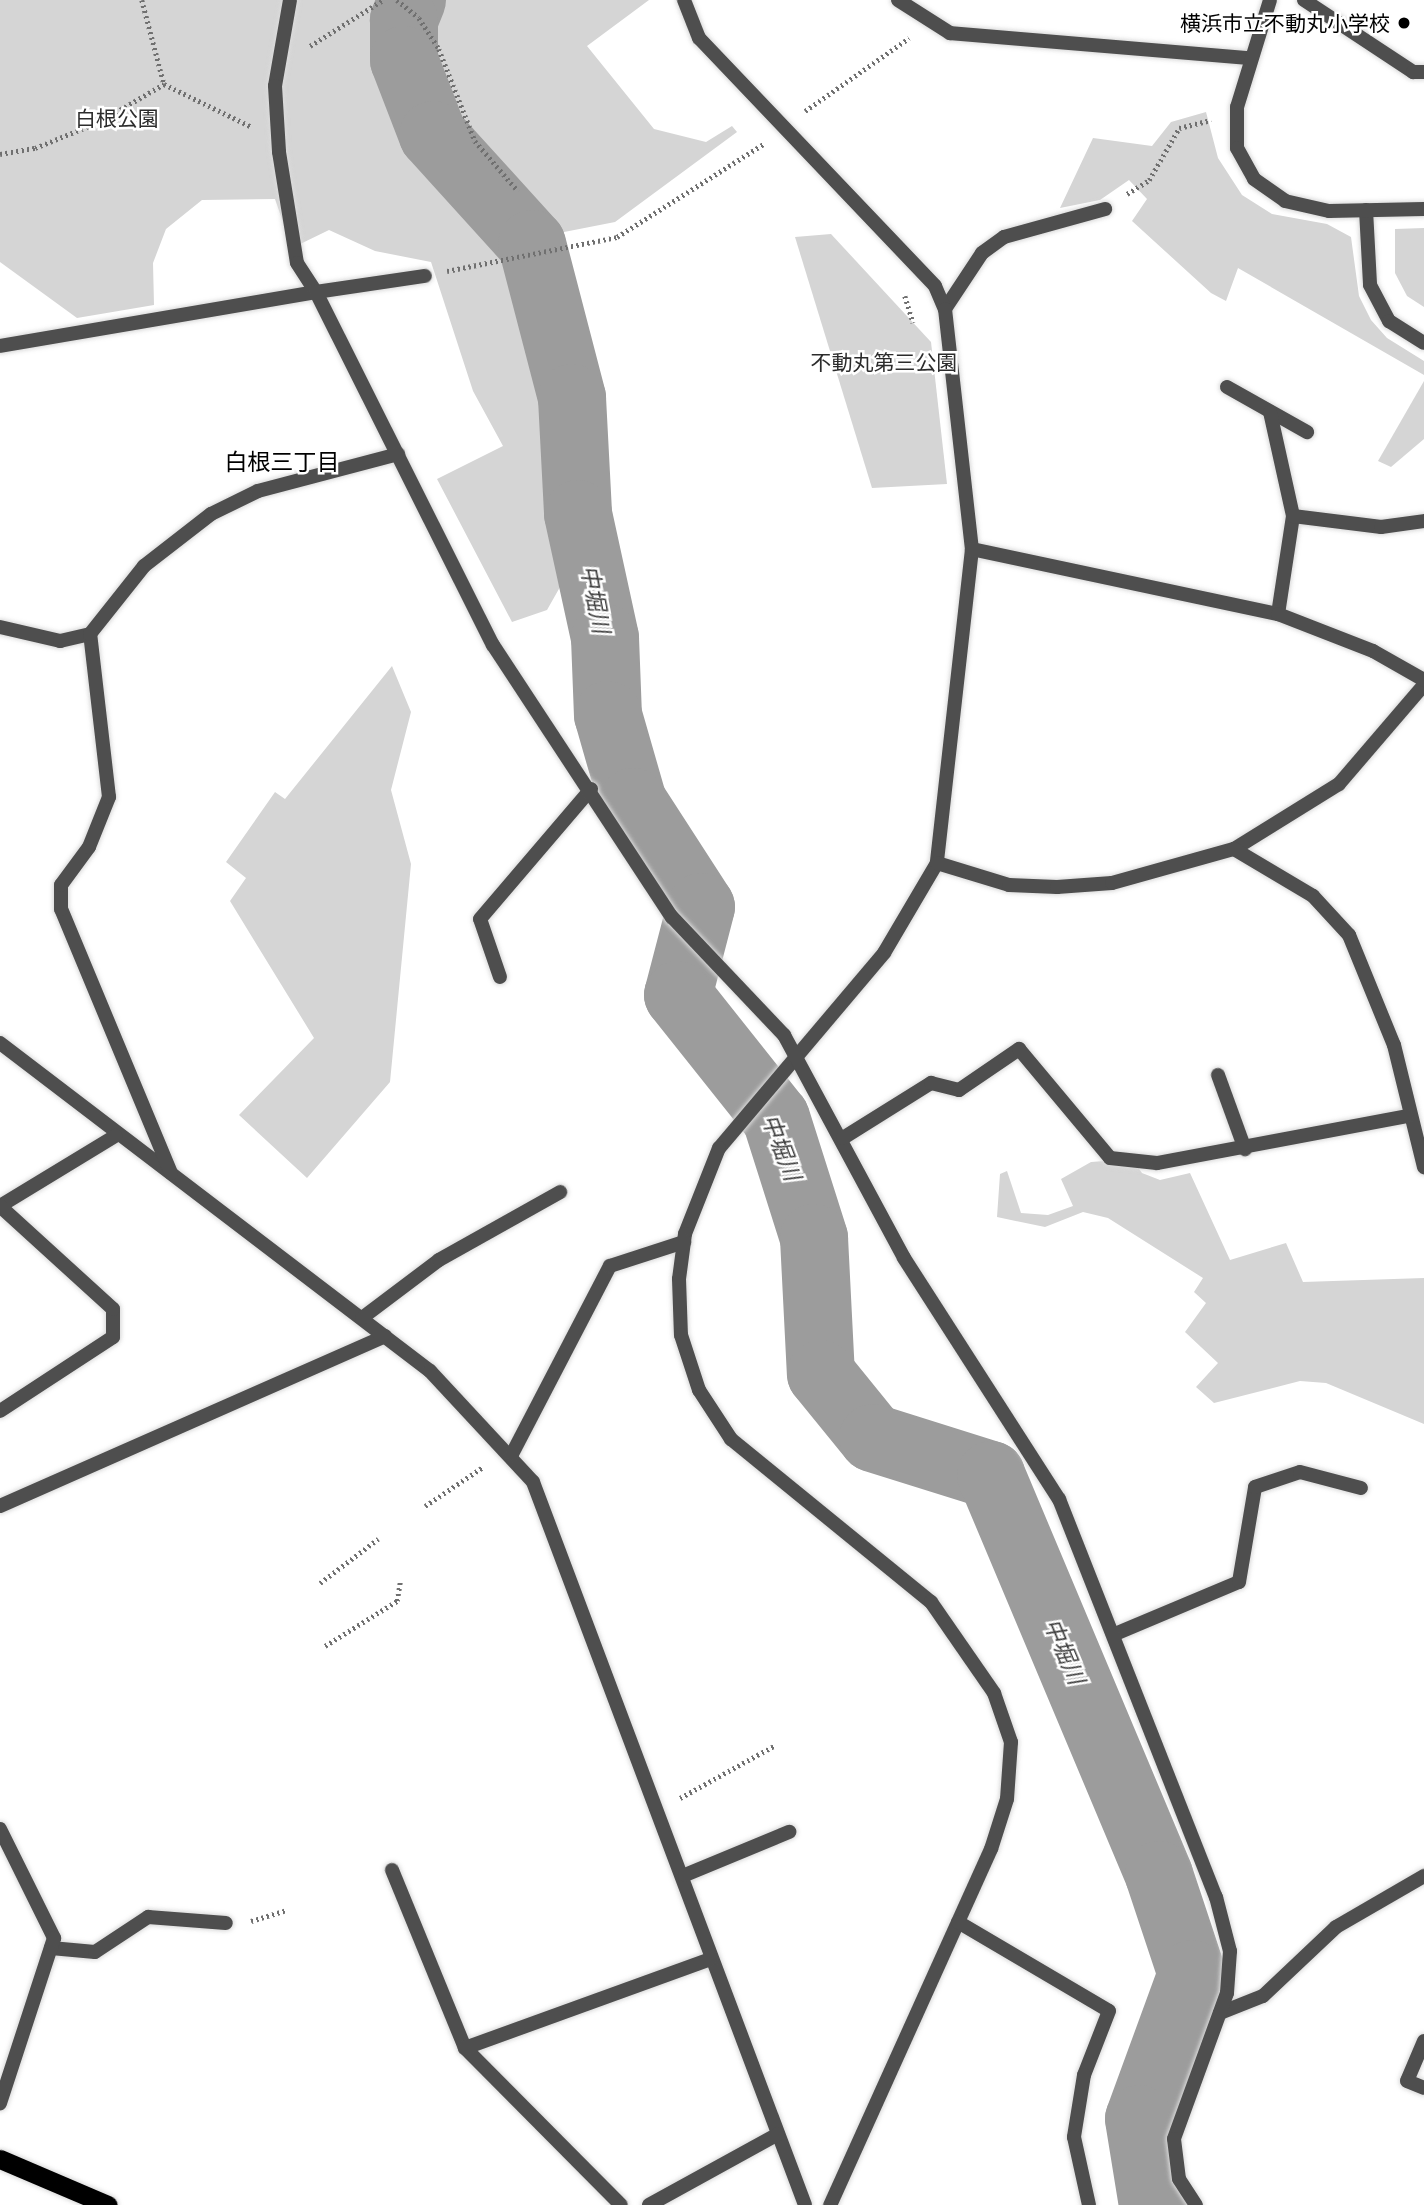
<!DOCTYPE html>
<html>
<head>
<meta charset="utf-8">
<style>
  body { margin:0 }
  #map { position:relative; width:1424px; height:2205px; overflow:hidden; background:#fff; font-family:"Exo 2","Noto Sans JP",sans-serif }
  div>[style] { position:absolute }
  .green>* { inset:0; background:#d5d5d5 }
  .river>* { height:68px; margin:-34px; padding:0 34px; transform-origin:34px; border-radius:34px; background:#9c9c9c }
  .path>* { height:4.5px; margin-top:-2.25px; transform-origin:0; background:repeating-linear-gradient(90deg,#707070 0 2px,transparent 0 5.5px) }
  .roads { filter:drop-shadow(0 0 2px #dbdbdb) drop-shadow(0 0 2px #dbdbdb) }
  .service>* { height:14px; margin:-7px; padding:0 7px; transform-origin:7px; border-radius:7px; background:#4e4e4e }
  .pedestrian>* { height:14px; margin:-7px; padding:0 7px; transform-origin:7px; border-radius:7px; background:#4e4e4e }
  .minor>* { height:14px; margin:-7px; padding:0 7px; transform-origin:7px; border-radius:7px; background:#4e4e4e }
  .tertiary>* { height:14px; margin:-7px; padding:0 7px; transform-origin:7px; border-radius:7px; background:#4e4e4e }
  .trunk>* { height:19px; margin:-9.5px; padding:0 9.5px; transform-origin:9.5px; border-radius:9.5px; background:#000 }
  .dots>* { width:19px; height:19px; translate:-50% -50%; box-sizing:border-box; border:4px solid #fff; border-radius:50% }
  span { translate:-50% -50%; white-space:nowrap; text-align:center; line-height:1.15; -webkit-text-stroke:5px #fff; paint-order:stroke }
  .poi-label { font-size:21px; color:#000 }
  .right { translate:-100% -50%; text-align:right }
  .park-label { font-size:21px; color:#2c2c2c }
  .neighbourhood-label { font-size:23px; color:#000 }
  .water-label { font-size:23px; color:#3d3d3d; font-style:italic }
</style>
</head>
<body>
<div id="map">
  <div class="green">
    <i style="clip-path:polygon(0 0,649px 0,587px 46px,654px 129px,706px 142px,732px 126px,737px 132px,615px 222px,508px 243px,554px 428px,564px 580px,547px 610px,512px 622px,437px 479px,503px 446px,473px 391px,431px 262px,375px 251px,329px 230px,292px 248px,275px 199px,202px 200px,166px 229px,153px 263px,154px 305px,77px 318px,0 262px)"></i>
    <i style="clip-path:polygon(1206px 112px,1218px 158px,1242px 195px,1272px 214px,1327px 224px,1351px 237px,1359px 296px,1371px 320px,1387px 338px,1424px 361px,1424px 375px,1238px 268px,1226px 301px,1211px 293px,1132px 221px,1147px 199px,1129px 180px,1100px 200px,1060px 208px,1093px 138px,1152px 146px,1171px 122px)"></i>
    <i style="clip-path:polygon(1424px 228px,1424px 307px,1407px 296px,1395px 273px,1395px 229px)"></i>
    <i style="clip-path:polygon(831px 234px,931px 342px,947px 484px,872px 488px,795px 237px)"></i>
    <i style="clip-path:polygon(1424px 381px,1424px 439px,1391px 467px,1378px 461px)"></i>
    <i style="clip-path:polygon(392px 666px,411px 712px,391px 790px,411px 864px,390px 1082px,307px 1178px,239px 1115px,314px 1038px,230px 901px,246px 878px,226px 862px,275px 792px,285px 799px)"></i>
    <i style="clip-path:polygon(1132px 1159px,1142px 1173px,1160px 1180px,1190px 1173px,1230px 1260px,1286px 1243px,1303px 1282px,1424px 1278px,1424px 1424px,1326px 1383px,1300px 1381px,1214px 1403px,1196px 1387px,1218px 1363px,1185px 1332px,1206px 1303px,1194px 1292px,1203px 1278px,1108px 1218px,1083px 1212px,1045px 1227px,997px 1217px,1000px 1174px,1007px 1171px,1021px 1213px,1048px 1215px,1073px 1206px,1061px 1179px,1091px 1162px)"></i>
  </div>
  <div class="river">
    <i style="left:412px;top:0;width:22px;rotate:112deg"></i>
    <i style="left:404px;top:20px;width:40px;rotate:90deg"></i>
    <i style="left:404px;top:60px;width:80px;rotate:68.9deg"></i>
    <i style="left:433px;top:135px;width:147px;rotate:47.8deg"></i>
    <i style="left:532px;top:244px;width:159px;rotate:75.4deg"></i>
    <i style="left:572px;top:398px;width:116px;rotate:87deg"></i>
    <i style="left:578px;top:514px;width:127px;rotate:77.7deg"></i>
    <i style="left:605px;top:638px;width:77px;rotate:87.8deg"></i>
    <i style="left:608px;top:715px;width:91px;rotate:74deg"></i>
    <i style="left:633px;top:802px;width:125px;rotate:57.1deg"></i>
    <i style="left:701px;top:907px;width:91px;rotate:104.6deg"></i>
    <i style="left:678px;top:995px;width:157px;rotate:51.5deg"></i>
    <i style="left:776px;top:1118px;width:126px;rotate:72.4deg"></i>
    <i style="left:814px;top:1238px;width:136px;rotate:87.1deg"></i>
    <i style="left:821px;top:1374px;width:82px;rotate:50.9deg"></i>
    <i style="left:873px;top:1438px;width:124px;rotate:17.4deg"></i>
    <i style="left:991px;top:1475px;width:434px;rotate:67.2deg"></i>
    <i style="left:1159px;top:1875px;width:104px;rotate:71.6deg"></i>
    <i style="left:1192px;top:1974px;width:154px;rotate:110.1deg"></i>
    <i style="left:1139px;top:2119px;width:87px;rotate:80.8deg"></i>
  </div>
  <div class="path">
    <i style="left:142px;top:0;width:87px;rotate:75.3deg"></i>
    <i style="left:164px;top:84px;width:98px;rotate:26deg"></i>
    <i style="left:397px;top:0;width:28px;rotate:39deg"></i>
    <i style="left:419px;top:18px;width:37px;rotate:57deg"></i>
    <i style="left:439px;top:49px;width:99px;rotate:68.6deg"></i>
    <i style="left:475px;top:141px;width:66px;rotate:49.3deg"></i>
    <i style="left:310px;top:46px;width:86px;rotate:-32.2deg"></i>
    <i style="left:805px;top:111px;width:127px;rotate:-35.1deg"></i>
    <i style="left:0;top:154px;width:36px;rotate:-10deg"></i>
    <i style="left:35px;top:148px;width:71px;rotate:-22.2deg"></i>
    <i style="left:101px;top:121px;width:73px;rotate:-30.4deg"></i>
    <i style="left:1127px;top:194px;width:26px;rotate:-32deg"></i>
    <i style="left:1149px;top:180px;width:60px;rotate:-60deg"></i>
    <i style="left:1179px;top:128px;width:33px;rotate:-14deg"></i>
    <i style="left:447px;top:271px;width:173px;rotate:-11.3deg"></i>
    <i style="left:617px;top:237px;width:175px;rotate:-32.4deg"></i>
    <i style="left:905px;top:296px;width:28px;rotate:73deg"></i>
    <i style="left:425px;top:1506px;width:70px;rotate:-33.9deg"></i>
    <i style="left:320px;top:1583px;width:73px;rotate:-37.2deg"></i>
    <i style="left:325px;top:1646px;width:85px;rotate:-32deg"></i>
    <i style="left:397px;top:1601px;width:19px;rotate:-81deg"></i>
    <i style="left:680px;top:1798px;width:107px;rotate:-29deg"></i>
    <i style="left:251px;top:1921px;width:37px;rotate:-17deg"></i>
  </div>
  <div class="roads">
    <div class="service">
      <i style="left:1366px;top:210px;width:75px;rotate:86.9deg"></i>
      <i style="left:1370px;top:285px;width:41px;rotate:62.2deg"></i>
      <i style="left:1389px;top:321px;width:41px;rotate:32.2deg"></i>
      <i style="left:316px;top:292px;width:110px;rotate:-8.4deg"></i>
      <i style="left:945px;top:309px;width:67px;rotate:-56.5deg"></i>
      <i style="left:982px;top:253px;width:27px;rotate:-36deg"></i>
      <i style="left:1004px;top:237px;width:105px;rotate:-15.5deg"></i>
      <i style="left:1234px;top:849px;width:123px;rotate:-31.8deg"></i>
      <i style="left:1339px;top:784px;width:130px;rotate:-49.4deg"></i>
      <i style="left:500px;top:977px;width:61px;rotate:-109deg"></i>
      <i style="left:480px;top:919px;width:171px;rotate:-49.5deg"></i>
      <i style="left:0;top:1506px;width:421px;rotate:-23.8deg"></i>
      <i style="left:1115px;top:1634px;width:134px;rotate:-22.8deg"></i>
      <i style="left:1239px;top:1582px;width:96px;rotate:-80.4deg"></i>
      <i style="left:1255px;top:1487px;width:47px;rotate:-18.4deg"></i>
      <i style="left:1300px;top:1472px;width:63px;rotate:14.7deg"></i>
      <i style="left:51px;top:1948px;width:44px;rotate:5.2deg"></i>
      <i style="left:95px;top:1952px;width:64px;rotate:-33.4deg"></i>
      <i style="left:148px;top:1917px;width:78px;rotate:4.4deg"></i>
      <i style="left:1220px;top:2013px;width:46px;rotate:-21.6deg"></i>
      <i style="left:1263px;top:1996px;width:100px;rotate:-43.4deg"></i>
      <i style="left:1336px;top:1927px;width:102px;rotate:-30.1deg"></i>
    </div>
    <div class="pedestrian">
      <i style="left:290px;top:0;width:87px;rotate:99.9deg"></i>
      <i style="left:275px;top:86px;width:66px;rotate:86.5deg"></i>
      <i style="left:279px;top:152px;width:112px;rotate:80.8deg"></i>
      <i style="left:297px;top:263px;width:35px;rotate:57deg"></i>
    </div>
    <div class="minor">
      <i style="left:684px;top:0;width:41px;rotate:68.5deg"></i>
      <i style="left:699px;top:38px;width:342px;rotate:46.4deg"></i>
      <i style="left:935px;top:286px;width:25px;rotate:67deg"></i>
      <i style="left:945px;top:309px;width:242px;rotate:83.6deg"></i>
      <i style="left:972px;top:549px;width:316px;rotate:96.4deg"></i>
      <i style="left:937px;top:863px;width:104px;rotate:120.5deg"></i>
      <i style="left:884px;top:953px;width:255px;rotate:130.2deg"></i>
      <i style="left:719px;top:1148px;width:92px;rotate:111.6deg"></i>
      <i style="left:685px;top:1234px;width:45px;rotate:97.6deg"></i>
      <i style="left:679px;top:1279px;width:56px;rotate:88deg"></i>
      <i style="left:681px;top:1335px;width:58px;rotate:71.9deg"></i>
      <i style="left:699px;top:1390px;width:59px;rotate:56.9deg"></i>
      <i style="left:731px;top:1439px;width:258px;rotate:39.2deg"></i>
      <i style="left:931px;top:1602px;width:111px;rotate:55.3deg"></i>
      <i style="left:994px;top:1693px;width:52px;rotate:70.9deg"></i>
      <i style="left:1011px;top:1742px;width:57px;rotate:94deg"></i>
      <i style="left:1007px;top:1799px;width:52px;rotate:107.7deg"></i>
      <i style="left:991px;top:1849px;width:391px;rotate:114.3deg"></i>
      <i style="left:898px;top:0;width:62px;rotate:32.4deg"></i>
      <i style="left:950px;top:33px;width:299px;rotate:4.8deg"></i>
      <i style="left:1304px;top:0;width:131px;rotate:33.4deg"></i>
      <i style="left:1413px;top:72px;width:11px"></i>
      <i style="left:0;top:346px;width:321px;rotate:-9.7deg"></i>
      <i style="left:316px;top:292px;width:395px;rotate:63.4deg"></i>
      <i style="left:493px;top:645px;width:326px;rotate:56.7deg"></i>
      <i style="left:672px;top:917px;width:163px;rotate:46.5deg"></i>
      <i style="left:784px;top:1035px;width:253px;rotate:61.7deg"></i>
      <i style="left:904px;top:1258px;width:287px;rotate:57.3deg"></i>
      <i style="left:1059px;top:1499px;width:428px;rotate:68.5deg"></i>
      <i style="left:1216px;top:1897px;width:56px;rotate:75.5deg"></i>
      <i style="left:1230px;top:1951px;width:42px;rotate:94.1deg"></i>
      <i style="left:1227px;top:1993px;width:155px;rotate:110deg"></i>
      <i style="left:1174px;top:2139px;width:40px;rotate:82.9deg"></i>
      <i style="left:1179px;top:2179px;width:31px;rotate:57deg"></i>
      <i style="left:1227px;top:387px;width:92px;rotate:29.4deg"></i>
      <i style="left:1270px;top:412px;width:107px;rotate:77.5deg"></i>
      <i style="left:1293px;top:516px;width:99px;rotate:98.7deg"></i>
      <i style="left:1293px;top:516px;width:89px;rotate:7.1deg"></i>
      <i style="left:1381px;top:527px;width:43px;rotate:-7.9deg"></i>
      <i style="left:972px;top:549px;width:313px;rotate:12deg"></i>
      <i style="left:1278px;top:614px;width:102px;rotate:21.3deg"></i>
      <i style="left:1373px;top:651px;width:59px;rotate:29.6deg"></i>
      <i style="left:0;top:627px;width:62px;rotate:13.1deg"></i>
      <i style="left:60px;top:641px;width:31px;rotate:-13deg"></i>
      <i style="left:937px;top:863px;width:75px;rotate:17deg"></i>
      <i style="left:1009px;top:885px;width:48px;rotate:2.4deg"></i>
      <i style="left:1057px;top:887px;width:55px;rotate:-4.2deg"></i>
      <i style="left:1112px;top:883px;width:127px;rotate:-15.6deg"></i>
      <i style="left:1234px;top:849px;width:92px;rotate:30.7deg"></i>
      <i style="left:1313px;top:896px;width:53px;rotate:47.3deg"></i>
      <i style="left:1349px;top:935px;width:119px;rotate:67.8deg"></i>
      <i style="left:1394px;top:1045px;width:126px;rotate:76.2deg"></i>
      <i style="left:0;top:1043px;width:541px;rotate:37.34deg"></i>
      <i style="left:430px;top:1371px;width:151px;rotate:47.1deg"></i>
      <i style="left:533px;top:1482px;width:772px;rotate:69.38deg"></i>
      <i style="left:1218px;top:1075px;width:79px;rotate:70deg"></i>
      <i style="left:843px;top:1138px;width:104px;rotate:-32deg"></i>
      <i style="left:931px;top:1083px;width:29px;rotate:14deg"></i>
      <i style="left:959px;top:1090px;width:73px;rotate:-34.3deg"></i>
      <i style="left:1019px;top:1049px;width:142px;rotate:50.1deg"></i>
      <i style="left:1110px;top:1158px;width:47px;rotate:6.1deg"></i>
      <i style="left:1157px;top:1163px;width:254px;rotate:-10.6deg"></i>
      <i style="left:171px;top:1173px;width:286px;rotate:-112.6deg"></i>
      <i style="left:61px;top:909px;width:24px;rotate:-90deg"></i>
      <i style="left:61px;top:885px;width:47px;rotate:-53.6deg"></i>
      <i style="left:89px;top:847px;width:54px;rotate:-68.2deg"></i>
      <i style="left:109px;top:797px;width:164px;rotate:-96.6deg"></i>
      <i style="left:90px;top:634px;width:87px;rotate:-51.5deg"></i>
      <i style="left:144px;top:566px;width:85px;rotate:-37.8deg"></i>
      <i style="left:211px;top:514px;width:52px;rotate:-26.1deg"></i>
      <i style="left:258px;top:491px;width:145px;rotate:-14.8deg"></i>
      <i style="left:0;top:1206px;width:135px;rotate:-31.3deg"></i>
      <i style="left:362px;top:1318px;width:96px;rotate:-37deg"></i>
      <i style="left:439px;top:1260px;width:139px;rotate:-29.3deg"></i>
      <i style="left:0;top:1411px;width:135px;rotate:-33.2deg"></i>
      <i style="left:113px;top:1337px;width:28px;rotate:-90deg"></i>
      <i style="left:113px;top:1309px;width:153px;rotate:-137.7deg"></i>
      <i style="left:512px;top:1454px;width:212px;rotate:-62.5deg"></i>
      <i style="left:610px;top:1266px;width:78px;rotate:-18deg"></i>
      <i style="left:0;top:1829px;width:122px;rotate:63.6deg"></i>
      <i style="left:54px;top:1938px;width:174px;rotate:108.1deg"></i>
      <i style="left:392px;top:1870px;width:192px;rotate:67.7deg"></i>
      <i style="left:465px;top:2048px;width:221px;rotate:45.2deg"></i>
      <i style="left:685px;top:1875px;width:113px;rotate:-22.5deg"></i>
      <i style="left:958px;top:1922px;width:175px;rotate:30.5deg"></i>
      <i style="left:1109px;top:2011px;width:69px;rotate:111.3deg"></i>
      <i style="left:1084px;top:2075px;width:63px;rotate:99.2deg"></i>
      <i style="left:1074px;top:2137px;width:70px;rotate:77.6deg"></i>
      <i style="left:1424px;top:2041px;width:43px;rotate:113deg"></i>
      <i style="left:1407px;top:2081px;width:18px;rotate:22deg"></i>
      <i style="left:465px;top:2048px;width:262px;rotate:-19.9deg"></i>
      <i style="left:649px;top:2205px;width:147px;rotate:-28.8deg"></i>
    </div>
    <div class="tertiary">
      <i style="left:1270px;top:0;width:112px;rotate:107.1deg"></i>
      <i style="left:1237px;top:107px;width:41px;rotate:90deg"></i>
      <i style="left:1237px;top:148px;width:35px;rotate:61deg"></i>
      <i style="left:1254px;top:179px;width:38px;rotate:35deg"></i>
      <i style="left:1285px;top:201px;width:45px;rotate:12.8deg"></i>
      <i style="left:1329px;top:211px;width:95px;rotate:-1.2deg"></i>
    </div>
    <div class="trunk">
      <i style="left:0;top:2159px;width:117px;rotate:23.1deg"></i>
    </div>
  </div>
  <div class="dots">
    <i style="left:1404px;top:23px;background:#000"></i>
  </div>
  <div class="poi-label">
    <span class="right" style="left:1390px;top:23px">横浜市立不動丸小学校</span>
  </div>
  <div class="park-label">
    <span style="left:117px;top:118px">白根公園</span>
    <span style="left:884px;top:362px">不動丸第三公園</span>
  </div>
  <div class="neighbourhood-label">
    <span style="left:282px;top:461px">白根三丁目</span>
  </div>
  <div class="water-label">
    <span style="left:596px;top:599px;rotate:79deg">中堀川</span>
    <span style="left:782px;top:1147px;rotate:69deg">中堀川</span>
    <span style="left:1065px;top:1651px;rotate:67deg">中堀川</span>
  </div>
</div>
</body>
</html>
